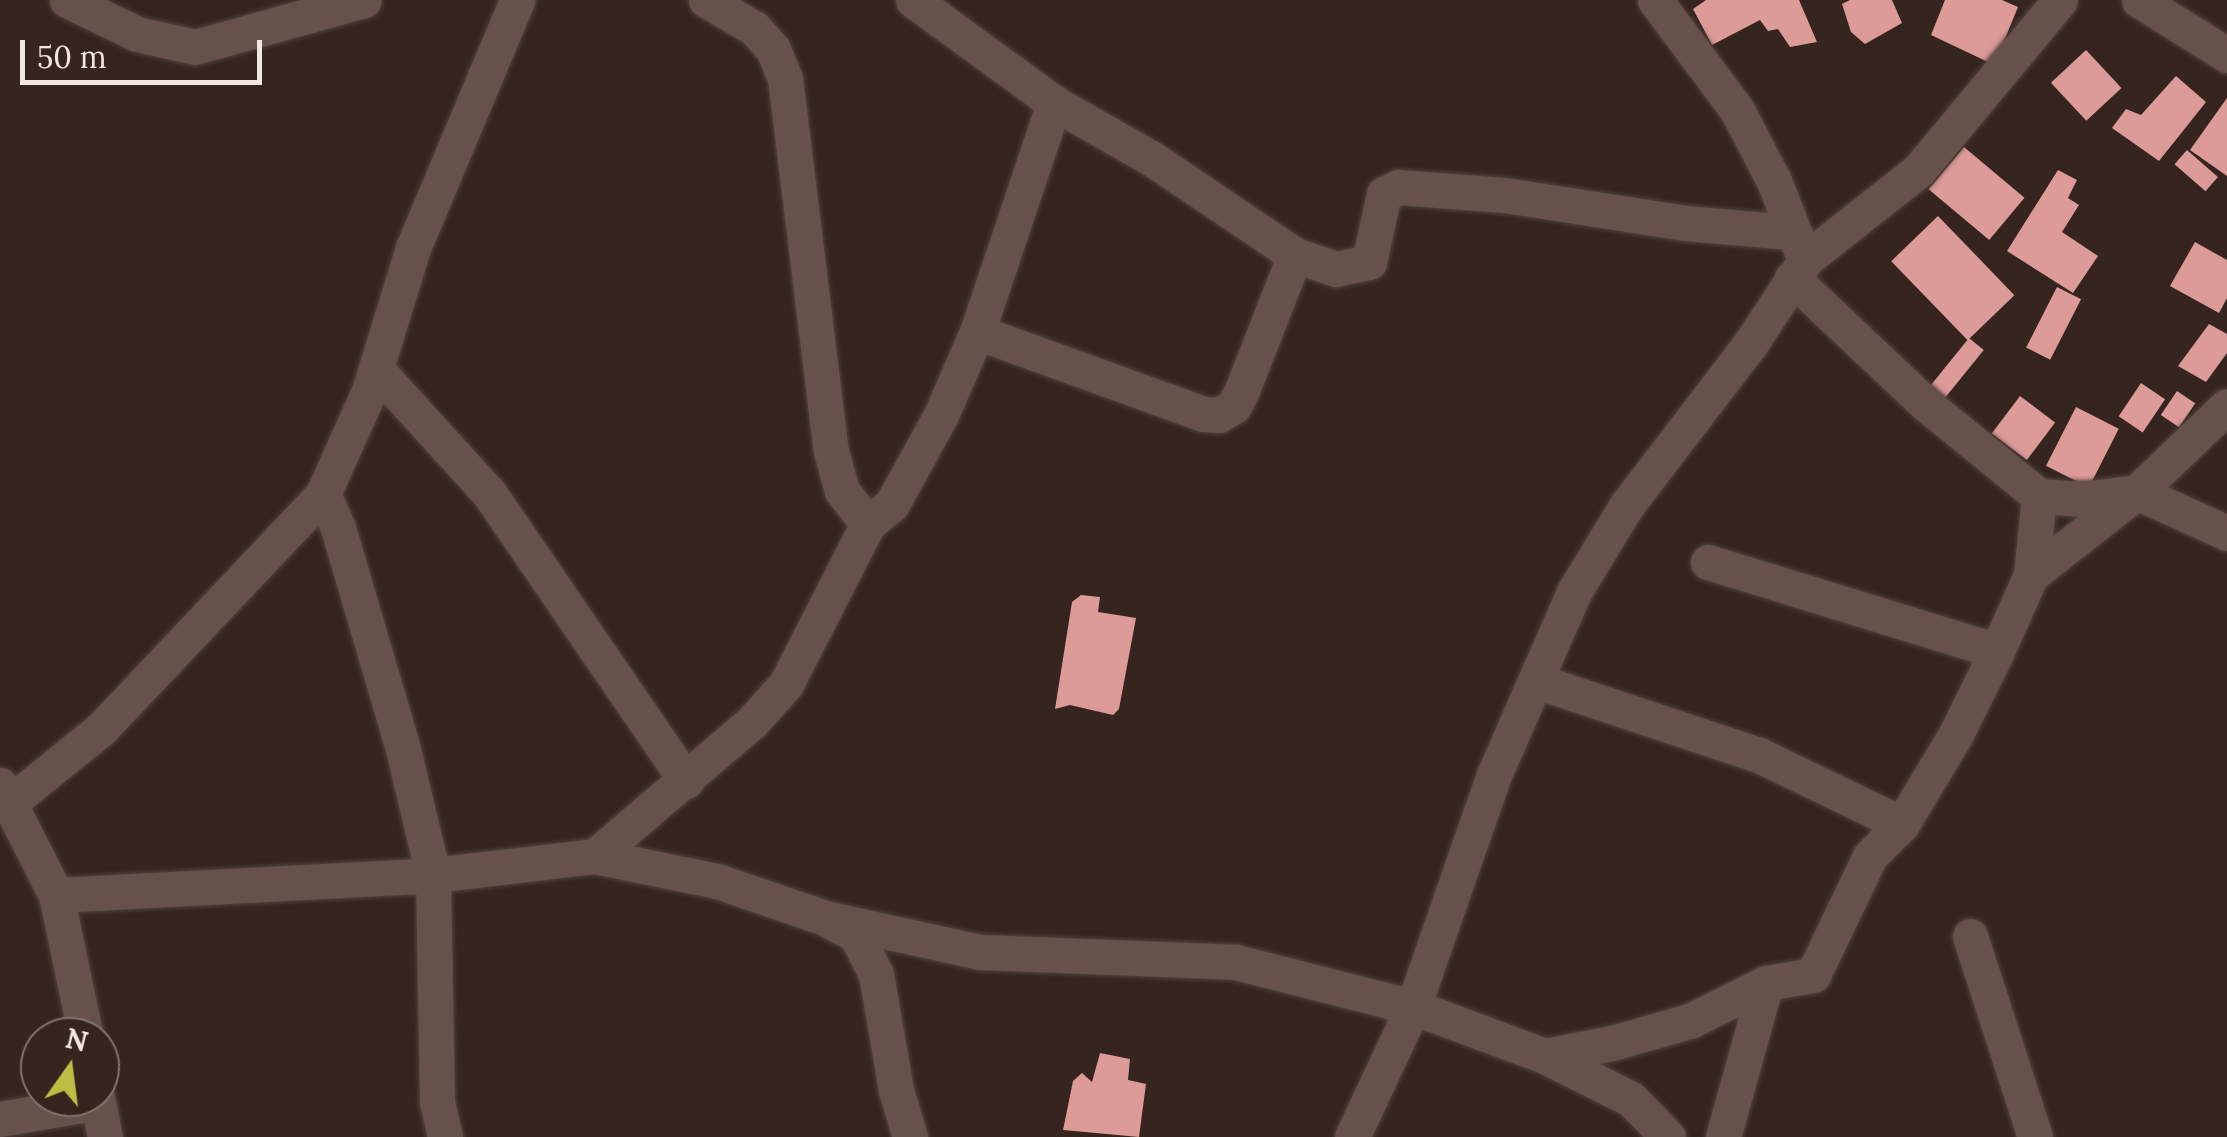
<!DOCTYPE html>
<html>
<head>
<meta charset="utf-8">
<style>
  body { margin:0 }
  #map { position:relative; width:2227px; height:1137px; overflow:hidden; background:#36251e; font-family:Lora,serif }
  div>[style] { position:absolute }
  .building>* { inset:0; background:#dc9a99; transform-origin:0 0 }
  .roads { filter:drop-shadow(0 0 2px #50423c) drop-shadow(0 0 2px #50423c) }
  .minor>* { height:35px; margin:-17.5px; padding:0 17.5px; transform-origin:17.5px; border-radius:17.5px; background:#66524a }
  span { translate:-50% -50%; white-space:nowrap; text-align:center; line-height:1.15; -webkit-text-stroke:10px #36251e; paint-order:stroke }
  .north { position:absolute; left:20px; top:1017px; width:100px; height:100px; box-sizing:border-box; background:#36251e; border:2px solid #82736c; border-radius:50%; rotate:14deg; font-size:28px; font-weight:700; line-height:40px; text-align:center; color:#f3e7e2 }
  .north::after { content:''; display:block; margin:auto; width:35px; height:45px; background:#bbc044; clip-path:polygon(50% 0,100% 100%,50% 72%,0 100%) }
  .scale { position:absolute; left:20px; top:40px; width:242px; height:45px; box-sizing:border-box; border:5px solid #f3e7e2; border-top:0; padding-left:12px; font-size:30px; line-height:35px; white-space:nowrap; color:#f3e7e2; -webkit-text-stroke:8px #36251e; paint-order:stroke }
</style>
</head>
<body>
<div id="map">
  <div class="building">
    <i style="clip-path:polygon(1706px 0,1799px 0,1817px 42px,1790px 47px,1778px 29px,1768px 31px,1760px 20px,1712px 45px,1693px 9px)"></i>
    <i style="clip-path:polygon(1850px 0,1892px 0,1902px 23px,1865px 44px,1851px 32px,1842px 4px)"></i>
    <i style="clip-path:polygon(1945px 0,2002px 0,2018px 7px,1998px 56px,1988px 62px,1931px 35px)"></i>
    <i style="left:2086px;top:50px;width:52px;height:48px;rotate:47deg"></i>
    <i style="clip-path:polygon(2176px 76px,2206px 102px,2159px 161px,2112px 128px,2126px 109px,2141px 115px)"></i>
    <i style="clip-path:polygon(2227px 98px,2227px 176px,2190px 150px)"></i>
    <i style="left:1964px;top:147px;width:79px;height:55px;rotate:40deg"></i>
    <i style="left:2187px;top:150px;width:41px;height:19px;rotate:41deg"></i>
    <i style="clip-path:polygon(2058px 170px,2077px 180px,2068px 198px,2079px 205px,2062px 232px,2098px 256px,2073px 293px,2007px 251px)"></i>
    <i style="left:1938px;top:216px;width:110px;height:65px;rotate:46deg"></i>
    <i style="clip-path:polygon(2195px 242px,2227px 260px,2227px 298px,2219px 313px,2170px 286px)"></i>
    <i style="left:2057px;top:287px;width:27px;height:68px;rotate:27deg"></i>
    <i style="clip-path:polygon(2209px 324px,2227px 334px,2227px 353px,2206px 382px,2178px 366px)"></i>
    <i style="left:1969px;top:338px;width:19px;height:64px;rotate:39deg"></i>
    <i style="left:2141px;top:383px;width:29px;height:40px;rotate:34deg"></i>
    <i style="left:2177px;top:391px;width:22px;height:29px;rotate:34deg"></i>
    <i style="left:2020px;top:396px;width:44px;height:47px;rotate:37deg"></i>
    <i style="left:2076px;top:407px;width:48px;height:66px;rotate:27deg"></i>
    <i style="clip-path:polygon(1081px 595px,1100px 597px,1098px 612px,1136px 618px,1119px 709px,1113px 715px,1070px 705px,1055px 709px,1072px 602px)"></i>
    <i style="clip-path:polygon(1100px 1053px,1130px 1059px,1128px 1080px,1146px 1084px,1139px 1137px,1063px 1130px,1073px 1081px,1082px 1073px,1092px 1082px)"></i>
  </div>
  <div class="roads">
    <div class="minor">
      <i style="left:67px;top:0;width:78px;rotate:25.9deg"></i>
      <i style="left:137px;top:34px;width:59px;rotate:12.6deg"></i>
      <i style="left:195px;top:47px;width:175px;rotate:-15.5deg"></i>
      <i style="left:706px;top:0;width:56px;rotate:30.3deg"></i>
      <i style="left:754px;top:28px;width:28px;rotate:48deg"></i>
      <i style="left:773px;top:49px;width:31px;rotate:68deg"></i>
      <i style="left:785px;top:78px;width:376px;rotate:83deg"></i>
      <i style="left:831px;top:451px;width:41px;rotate:74.6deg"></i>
      <i style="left:842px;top:491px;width:42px;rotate:51.8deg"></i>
      <i style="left:913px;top:0;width:175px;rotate:36.1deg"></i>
      <i style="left:1054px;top:103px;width:112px;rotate:29.6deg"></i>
      <i style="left:1151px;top:158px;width:174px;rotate:34deg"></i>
      <i style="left:1295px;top:255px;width:43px;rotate:18.9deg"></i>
      <i style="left:1336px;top:269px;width:34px;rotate:-12deg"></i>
      <i style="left:1369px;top:262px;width:70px;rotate:-77.6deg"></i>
      <i style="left:1384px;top:194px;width:16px;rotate:-27deg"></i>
      <i style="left:1398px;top:187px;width:107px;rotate:4.3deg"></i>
      <i style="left:1505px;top:195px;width:182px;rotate:8.8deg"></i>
      <i style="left:1685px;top:223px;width:106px;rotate:4.9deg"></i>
      <i style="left:1655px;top:0;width:137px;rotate:53.3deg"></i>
      <i style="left:1737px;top:110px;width:80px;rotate:62.5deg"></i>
      <i style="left:1774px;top:181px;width:74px;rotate:68.6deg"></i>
      <i style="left:2139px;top:0;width:104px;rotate:32deg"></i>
      <i style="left:1792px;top:278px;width:185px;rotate:43.3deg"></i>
      <i style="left:1927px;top:405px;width:144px;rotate:39.1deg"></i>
      <i style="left:2039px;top:496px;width:45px;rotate:3.8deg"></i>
      <i style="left:2084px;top:499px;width:53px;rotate:-7.5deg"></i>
      <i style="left:2137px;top:492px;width:99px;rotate:24.5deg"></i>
      <i style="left:977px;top:332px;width:240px;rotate:19.9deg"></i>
      <i style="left:1203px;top:414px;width:16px;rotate:4deg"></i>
      <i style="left:1219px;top:415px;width:17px;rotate:-31deg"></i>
      <i style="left:1234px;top:406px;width:18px;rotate:-63deg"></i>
      <i style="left:1242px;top:390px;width:145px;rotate:-68.6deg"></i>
      <i style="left:376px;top:369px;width:168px;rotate:47.7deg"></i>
      <i style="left:489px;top:493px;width:349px;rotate:55.6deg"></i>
      <i style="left:323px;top:494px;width:37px;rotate:66deg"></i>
      <i style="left:338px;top:528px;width:230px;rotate:73.6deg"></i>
      <i style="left:403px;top:749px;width:130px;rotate:76.6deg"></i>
      <i style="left:433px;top:875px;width:227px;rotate:89deg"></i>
      <i style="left:437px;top:1102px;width:36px;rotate:77deg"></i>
      <i style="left:1708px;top:562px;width:302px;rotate:17.1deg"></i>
      <i style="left:2031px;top:575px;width:135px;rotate:-38.1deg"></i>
      <i style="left:2137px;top:492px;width:124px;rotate:-43.7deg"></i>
      <i style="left:1536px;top:681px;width:235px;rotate:18.4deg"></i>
      <i style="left:1759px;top:755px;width:159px;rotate:25.8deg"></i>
      <i style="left:0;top:785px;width:123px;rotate:63deg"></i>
      <i style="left:56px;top:895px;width:145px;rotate:78.1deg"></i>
      <i style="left:7px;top:805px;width:121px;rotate:-39deg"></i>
      <i style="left:101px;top:729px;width:323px;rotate:-46.6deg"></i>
      <i style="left:323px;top:494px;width:113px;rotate:-65.9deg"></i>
      <i style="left:369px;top:391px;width:150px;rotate:-72.9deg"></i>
      <i style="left:413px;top:248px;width:269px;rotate:-67.2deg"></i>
      <i style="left:595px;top:856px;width:206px;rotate:-40.5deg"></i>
      <i style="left:752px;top:722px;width:51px;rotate:-48.2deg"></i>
      <i style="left:786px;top:684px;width:180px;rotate:-62.9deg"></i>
      <i style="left:868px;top:524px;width:31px;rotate:-40deg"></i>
      <i style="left:892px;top:504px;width:102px;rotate:-61.2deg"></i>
      <i style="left:941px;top:415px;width:90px;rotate:-66.6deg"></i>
      <i style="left:977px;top:332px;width:242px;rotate:-71.4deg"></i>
      <i style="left:56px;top:895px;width:378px;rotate:-3deg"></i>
      <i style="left:433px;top:875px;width:163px;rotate:-6.7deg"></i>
      <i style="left:595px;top:856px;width:125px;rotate:11.6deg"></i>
      <i style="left:717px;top:881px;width:114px;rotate:18.9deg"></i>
      <i style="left:825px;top:918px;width:159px;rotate:12.4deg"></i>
      <i style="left:980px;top:952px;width:256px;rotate:2.2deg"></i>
      <i style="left:1236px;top:962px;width:183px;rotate:14.3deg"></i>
      <i style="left:1413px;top:1007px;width:141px;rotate:20.4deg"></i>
      <i style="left:1545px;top:1056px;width:96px;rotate:26.6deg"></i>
      <i style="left:1631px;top:1099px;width:53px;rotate:45.8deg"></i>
      <i style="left:830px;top:921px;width:30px;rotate:28deg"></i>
      <i style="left:856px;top:935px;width:44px;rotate:62.9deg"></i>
      <i style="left:876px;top:974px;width:118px;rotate:80.2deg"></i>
      <i style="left:896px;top:1090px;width:49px;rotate:73.4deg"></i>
      <i style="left:1970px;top:936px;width:211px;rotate:72.1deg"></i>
      <i style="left:1545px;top:1056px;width:68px;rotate:-11deg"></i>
      <i style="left:1612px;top:1043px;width:81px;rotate:-15.8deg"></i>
      <i style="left:1690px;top:1021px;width:85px;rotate:-26.6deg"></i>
      <i style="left:1766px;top:983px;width:48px;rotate:-9.7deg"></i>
      <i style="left:1813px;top:975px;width:132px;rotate:-64.4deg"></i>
      <i style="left:1870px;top:856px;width:45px;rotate:-45deg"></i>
      <i style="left:1902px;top:824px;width:105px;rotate:-59deg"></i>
      <i style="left:1956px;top:734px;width:93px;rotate:-63.7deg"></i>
      <i style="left:1997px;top:651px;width:83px;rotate:-65.9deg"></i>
      <i style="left:2031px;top:575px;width:79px;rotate:-84.2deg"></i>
      <i style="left:97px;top:1097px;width:41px;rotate:78.7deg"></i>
      <i style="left:0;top:1119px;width:99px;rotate:-9.8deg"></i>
      <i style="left:1352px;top:1137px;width:144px;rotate:-64.9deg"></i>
      <i style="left:1413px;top:1007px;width:246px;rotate:-70.8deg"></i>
      <i style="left:1494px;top:775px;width:200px;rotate:-66.4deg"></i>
      <i style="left:1574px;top:592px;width:102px;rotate:-58.7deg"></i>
      <i style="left:1627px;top:505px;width:204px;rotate:-52.6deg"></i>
      <i style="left:1751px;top:343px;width:100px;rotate:-56.8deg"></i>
      <i style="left:1806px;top:259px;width:142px;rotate:-38.2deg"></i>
      <i style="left:1918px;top:171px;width:222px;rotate:-50.3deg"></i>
      <i style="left:1723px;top:1137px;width:160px;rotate:-74.4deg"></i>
    </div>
  </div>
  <div class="north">N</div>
  <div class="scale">50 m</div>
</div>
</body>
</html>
